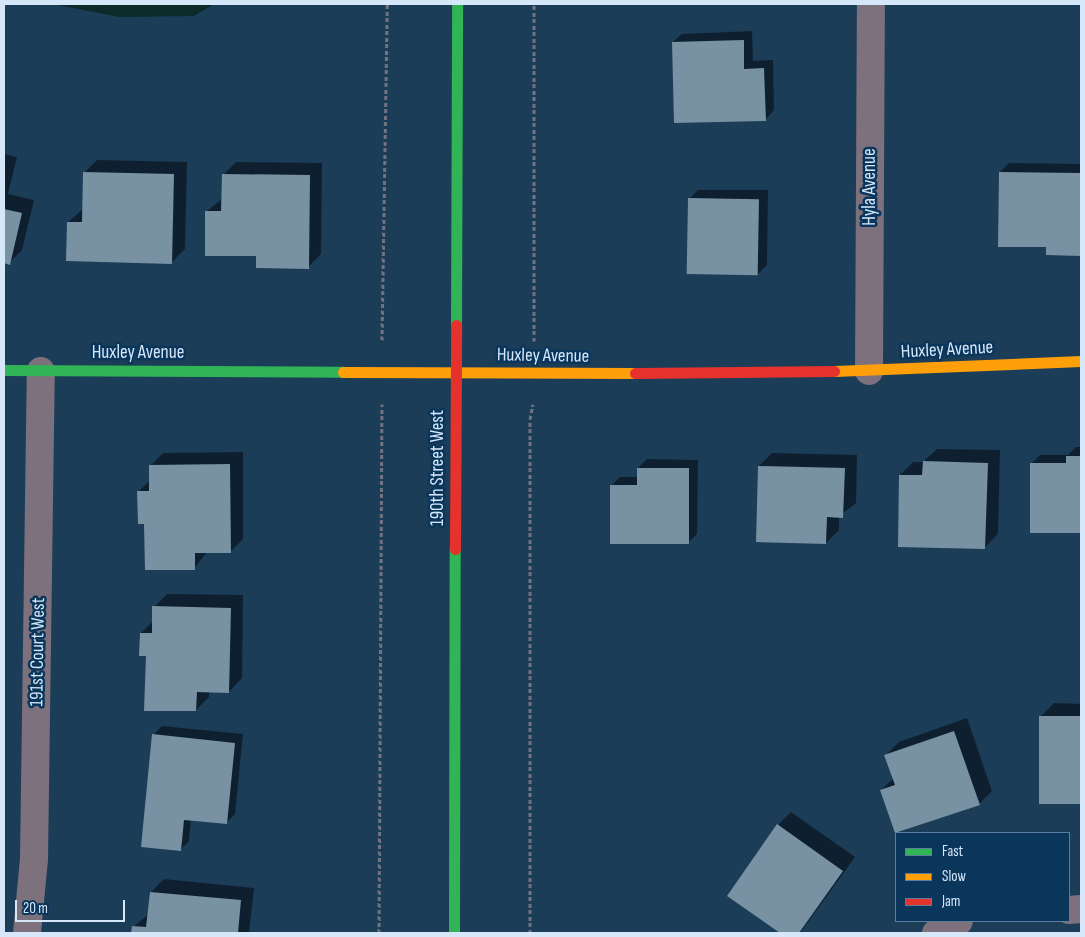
<!DOCTYPE html>
<html>
<head>
<meta charset="utf-8">
<style>
  body { margin:0 }
  #map { position:relative; width:1085px; height:937px; overflow:hidden; background:#1b3d58; font-family:"Sofia Sans Condensed",sans-serif }
  div>[style] { position:absolute }
  .water>* { inset:0; background:#0d2a2a }
  .shadow>* { inset:0; background:#0007 }
  .building>* { inset:0; background:#7892a3; transform-origin:0 0 }
  .path>* { height:3px; margin-top:-1.5px; transform-origin:0; background:repeating-linear-gradient(90deg,#727380 0 4px,transparent 0 6.5px) }
  .street>* { height:28px; margin:-14px; padding:0 14px; transform-origin:14px; border-radius:14px; background:#7c717c }
  .fast>* { height:11px; margin:-5.5px; padding:0 5.5px; transform-origin:5.5px; border-radius:5.5px; background:#30b455 }
  .slow>* { height:11px; margin:-5.5px; padding:0 5.5px; transform-origin:5.5px; border-radius:5.5px; background:#ff9f0a }
  .jam>* { height:11px; margin:-5.5px; padding:0 5.5px; transform-origin:5.5px; border-radius:5.5px; background:#e5322d }
  span { translate:-50% -50%; white-space:nowrap; text-align:center; line-height:1.15; -webkit-text-stroke:5px #0a365c; paint-order:stroke }
  .street-label { font-size:19px; color:#d6e7f9 }
  .frame { position:absolute; inset:0; border:5px solid #d6e7f9; pointer-events:none }
  .legend { position:absolute; left:895px; top:832px; width:175px; height:90px; box-sizing:border-box; background:#0a365c; border:1px solid #5c7d9b; margin:0; padding:6px 9px; list-style:none; font-size:15px; color:#d6e7f9 }
  .legend li { display:flex; align-items:center; gap:10px; height:25px }
  .legend b { width:25px; border:1px solid #5c7d9b }
  .scale { position:absolute; left:15px; top:900px; width:110px; height:22px; box-sizing:border-box; border:2px solid #d6e7f9; border-top:0; padding-left:6px; font-size:15px; line-height:18px; white-space:nowrap; color:#d6e7f9; -webkit-text-stroke:4px #0a365c; paint-order:stroke }
</style>
</head>
<body>
<div id="map">
  <div class="water">
    <i style="clip-path:polygon(52px 4px,214px 4px,194px 16px,120px 17px)"></i>
  </div>
  <div class="shadow">
    <i style="clip-path:polygon(752px 31px,753px 61px,773px 60px,774px 110px,766px 119px,673px 42px,682px 34px)"></i>
    <i style="clip-path:polygon(4px 154px,17px 157px,8px 194px,34px 200px,22px 250px,9px 263px,4px 262px)"></i>
    <i style="clip-path:polygon(97px 160px,187px 162px,185px 249px,172px 262px,68px 222px,83px 209px,84px 173px)"></i>
    <i style="clip-path:polygon(236px 162px,322px 163px,321px 254px,308px 267px,258px 255px,207px 211px,223px 198px,223px 175px)"></i>
    <i style="clip-path:polygon(1009px 163px,1081px 164px,1080px 254px,1047px 246px,1000px 172px)"></i>
    <i style="clip-path:polygon(698px 190px,768px 190px,767px 265px,758px 274px,689px 199px)"></i>
    <i style="clip-path:polygon(1076px 447px,1081px 447px,1081px 532px,1031px 532px,1031px 464px,1040px 455px,1068px 455px)"></i>
    <i style="clip-path:polygon(937px 449px,1000px 450px,998px 534px,985px 547px,900px 475px,913px 462px,923px 462px)"></i>
    <i style="clip-path:polygon(243px 452px,243px 539px,230px 552px,207px 552px,194px 569px,146px 523px,138px 492px,150px 480px,150px 466px,163px 453px)"></i>
    <i style="clip-path:polygon(772px 453px,857px 455px,856px 503px,839px 516px,839px 530px,826px 543px,759px 466px)"></i>
    <i style="clip-path:polygon(647px 459px,698px 460px,697px 534px,688px 543px,611px 486px,620px 477px,638px 477px,638px 468px)"></i>
    <i style="clip-path:polygon(167px 594px,243px 595px,242px 678px,229px 692px,209px 691px,209px 697px,196px 710px,147px 655px,141px 633px,153px 621px,154px 607px)"></i>
    <i style="clip-path:polygon(1054px 703px,1081px 704px,1081px 803px,1039px 803px,1041px 716px)"></i>
    <i style="clip-path:polygon(967px 718px,992px 791px,979px 804px,896px 833px,881px 790px,894px 778px,886px 755px,899px 742px)"></i>
    <i style="clip-path:polygon(162px 726px,243px 734px,235px 814px,226px 823px,191px 820px,189px 841px,180px 850px,153px 735px)"></i>
    <i style="clip-path:polygon(791px 812px,855px 857px,800px 933px,782px 933px,729px 896px,778px 825px)"></i>
    <i style="clip-path:polygon(164px 879px,254px 888px,249px 933px,132px 933px,133px 927px,149px 914px,151px 892px)"></i>
  </div>
  <div class="building">
    <i style="clip-path:polygon(744px 40px,744px 69px,764px 68px,766px 121px,674px 123px,672px 42px)"></i>
    <i style="clip-path:polygon(83px 172px,174px 174px,172px 264px,66px 261px,67px 222px,82px 222px)"></i>
    <i style="clip-path:polygon(999px 172px,1081px 173px,1081px 256px,1046px 255px,1046px 247px,998px 247px)"></i>
    <i style="clip-path:polygon(222px 174px,310px 175px,309px 269px,256px 268px,256px 256px,205px 256px,205px 211px,221px 211px)"></i>
    <i style="left:688px;top:198px;width:71px;height:76px;rotate:1deg"></i>
    <i style="clip-path:polygon(4px 209px,22px 213px,10px 265px,4px 263px)"></i>
    <i style="clip-path:polygon(1066px 456px,1081px 456px,1081px 533px,1030px 533px,1030px 463px,1066px 463px)"></i>
    <i style="clip-path:polygon(923px 461px,988px 463px,985px 549px,898px 547px,899px 475px,922px 475px)"></i>
    <i style="clip-path:polygon(230px 464px,231px 553px,195px 553px,195px 570px,145px 570px,144px 524px,138px 524px,137px 491px,149px 491px,149px 465px)"></i>
    <i style="clip-path:polygon(758px 466px,845px 468px,843px 518px,827px 517px,826px 544px,756px 542px)"></i>
    <i style="clip-path:polygon(637px 468px,689px 468px,689px 544px,610px 544px,610px 485px,637px 485px)"></i>
    <i style="clip-path:polygon(152px 606px,231px 608px,229px 693px,197px 692px,196px 711px,144px 711px,146px 656px,139px 656px,140px 633px,152px 633px)"></i>
    <i style="left:1039px;top:716px;width:42px;height:88px"></i>
    <i style="clip-path:polygon(954px 731px,980px 805px,895px 833px,880px 790px,895px 785px,884px 755px)"></i>
    <i style="clip-path:polygon(152px 734px,235px 743px,227px 824px,184px 820px,181px 851px,141px 847px)"></i>
    <i style="clip-path:polygon(777px 824px,843px 871px,799px 933px,780px 933px,727px 896px)"></i>
    <i style="clip-path:polygon(150px 892px,241px 900px,238px 933px,131px 933px,132px 926px,146px 927px)"></i>
  </div>
  <div class="path">
    <i style="left:382px;top:340px;width:336px;rotate:-89.1deg"></i>
    <i style="left:534px;top:341px;width:337px;rotate:-90deg"></i>
    <i style="left:379px;top:933px;width:529px;rotate:-89.68deg"></i>
    <i style="left:530px;top:933px;width:514px;rotate:-90deg"></i>
    <i style="left:530px;top:419px;width:15px;rotate:-79deg"></i>
  </div>
  <div class="street">
    <i style="left:869px;top:371px;width:367px;rotate:-89.7deg"></i>
    <i style="left:1069px;top:910px;width:12px;rotate:-5deg"></i>
    <i style="left:27px;top:933px;width:74px;rotate:-84.6deg"></i>
    <i style="left:34px;top:859px;width:488px;rotate:-89.2deg"></i>
    <i style="left:936px;top:933px;width:26px;rotate:-28deg"></i>
  </div>
  <div class="fast">
    <i style="left:456px;top:325px;width:321px;rotate:-89.8deg"></i>
    <i style="left:4px;top:370px;width:339px;rotate:0.3deg"></i>
    <i style="left:454px;top:933px;width:384px;rotate:-89.9deg"></i>
  </div>
  <div class="slow">
    <i style="left:834px;top:371px;width:247px;rotate:-2.3deg"></i>
    <i style="left:343px;top:372px;width:292px;rotate:0.2deg"></i>
  </div>
  <div class="jam">
    <i style="left:635px;top:373px;width:199px;rotate:-0.6deg"></i>
    <i style="left:455px;top:549px;width:224px;rotate:-89.7deg"></i>
  </div>
  <div class="street-label">
    <span style="left:870px;top:187px;rotate:-90deg">Hyla Avenue</span>
    <span style="left:947px;top:350px;rotate:-3deg">Huxley Avenue</span>
    <span style="left:138px;top:353px">Huxley Avenue</span>
    <span style="left:543px;top:356px;rotate:1deg">Huxley Avenue</span>
    <span style="left:438px;top:468px;rotate:-90deg">190th Street West</span>
    <span style="left:38px;top:652px;rotate:-89deg">191st Court West</span>
  </div>
  <div class="frame"></div>
  <ul class="legend">
  <li><b style="height:6px;background:#30b455"></b>Fast</li>
  <li><b style="height:6px;background:#ff9f0a"></b>Slow</li>
  <li><b style="height:6px;background:#e5322d"></b>Jam</li>
  </ul>
  <div class="scale">20 m</div>
</div>
</body>
</html>
